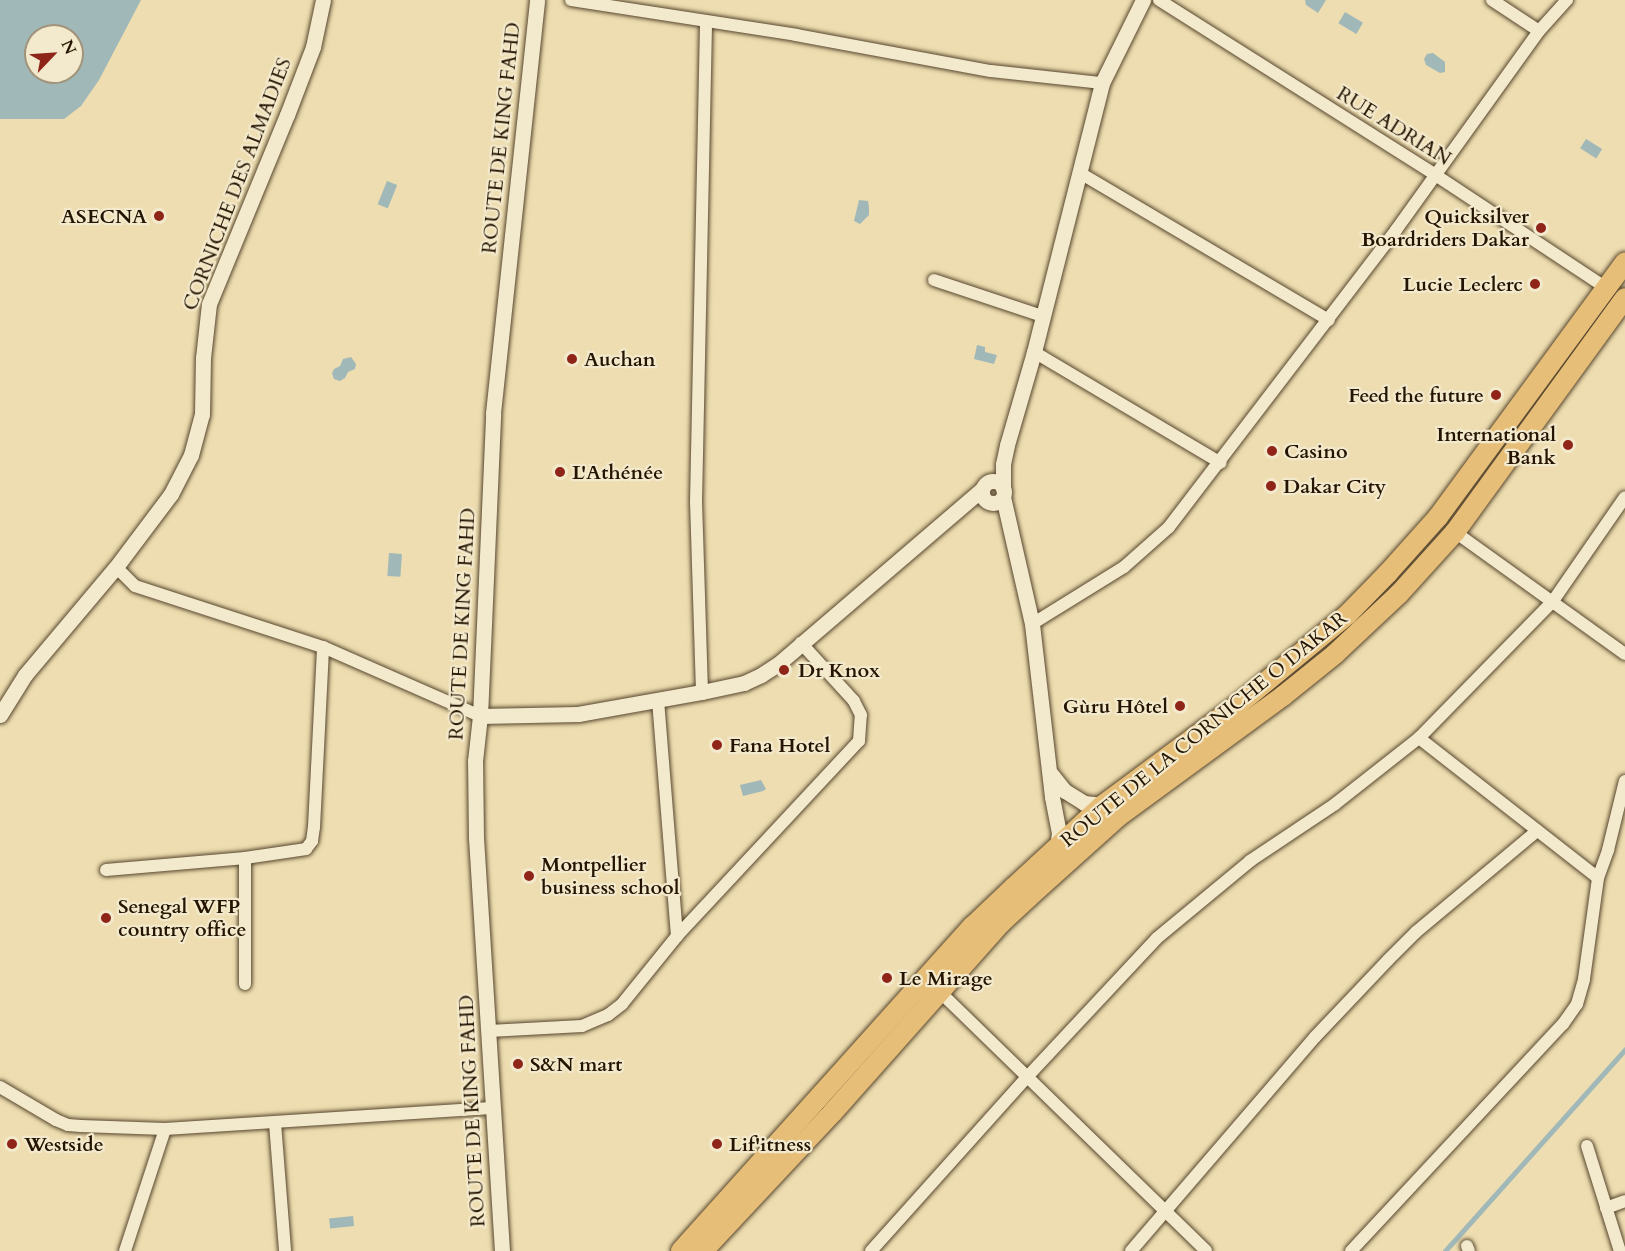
<!DOCTYPE html>
<html>
<head>
<meta charset="utf-8">
<style>
  body { margin:0 }
  #map { position:relative; width:1625px; height:1251px; overflow:hidden; background:#edddb0; font-family:Cardo,serif }
  div>[style] { position:absolute }
  .water>* { inset:0; background:#a0b8b8; transform-origin:0 0 }
  .stream>* { height:4.5px; margin:-2.25px; padding:0 2.25px; transform-origin:2.25px; border-radius:2.25px; background:#a0b8b8 }
  .roads { filter:drop-shadow(0 0 2px #57462d) drop-shadow(0 0 2px #57462d) }
  .minor>* { height:12px; margin:-6px; padding:0 6px; transform-origin:6px; border-radius:6px; background:#f3e9cc }
  .tertiary>* { height:15px; margin:-7.5px; padding:0 7.5px; transform-origin:7.5px; border-radius:7.5px; background:#f3e9cc }
  .tertiary>.ring { margin:-7.5px; padding:0; box-sizing:content-box; background:none; border:15px solid #f3e9cc; border-radius:50% }
  .trunk>* { height:20px; margin:-10px; padding:0 10px; transform-origin:10px; border-radius:10px; background:#e6be78 }
  .dots>* { width:16px; height:16px; translate:-50% -50%; box-sizing:border-box; border:3px solid #f3e9cc; border-radius:50% }
  span { translate:-50% -50%; white-space:nowrap; text-align:center; line-height:1.15; -webkit-text-stroke:4.5px #f3e9cc; paint-order:stroke }
  .street-label { font-size:20px; color:#251401 }
  .poi-label { font-size:20px; color:#251401; font-weight:700 }
  .right { translate:-100% -50%; text-align:right }
  .left { translate:0 -50%; text-align:left }
  .north { position:absolute; left:24px; top:24px; width:60px; height:60px; box-sizing:border-box; background:#f3e9cc; border:2px solid #a1947b; border-radius:50%; rotate:65deg; font-size:16px; font-weight:700; line-height:24px; text-align:center; color:#251401 }
  .north::after { content:''; display:block; margin:auto; width:21px; height:27px; background:#8f2418; clip-path:polygon(50% 0,100% 100%,50% 72%,0 100%) }
</style>
</head>
<body>
<div id="map">
  <div class="water">
    <i style="clip-path:polygon(evenodd,0 0,141px 0,99px 80px,81px 106px,64px 119px,0 119px,0 0,36px 36px,72px 36px,72px 72px,36px 72px,36px 36px)"></i>
    <i style="clip-path:polygon(1305px 0,1326px 0,1318px 13px,1306px 5px)"></i>
    <i style="left:1345px;top:12px;width:21px;height:13px;rotate:31deg"></i>
    <i style="clip-path:polygon(1433px 53px,1445px 62px,1445px 72px,1440px 73px,1426px 65px,1424px 59px,1427px 54px)"></i>
    <i style="left:1586px;top:139px;width:19px;height:11px;rotate:32deg"></i>
    <i style="left:387px;top:181px;width:11px;height:25px;rotate:22deg"></i>
    <i style="clip-path:polygon(859px 200px,868px 201px,869px 207px,869px 215px,860px 224px,854px 221px)"></i>
    <i style="clip-path:polygon(977px 345px,985px 347px,985px 352px,997px 355px,994px 364px,974px 359px)"></i>
    <i style="clip-path:polygon(351px 357px,356px 364px,355px 369px,348px 372px,345px 378px,340px 381px,334px 379px,332px 373px,334px 369px,340px 366px,343px 359px)"></i>
    <i style="left:389px;top:553px;width:13px;height:23px;rotate:4deg"></i>
    <i style="clip-path:polygon(761px 780px,766px 789px,763px 791px,743px 796px,740px 785px)"></i>
    <i style="left:353px;top:1216px;width:10px;height:24px;rotate:84deg"></i>
  </div>
  <div class="stream">
    <i style="left:1445px;top:1251px;width:270px;rotate:-48.2deg"></i>
  </div>
  <div class="roads">
    <div class="minor">
      <i style="left:571px;top:0;width:228px;rotate:8.8deg"></i>
      <i style="left:796px;top:35px;width:198px;rotate:10.5deg"></i>
      <i style="left:991px;top:71px;width:112px;rotate:6.2deg"></i>
      <i style="left:1159px;top:0;width:325px;rotate:32.3deg"></i>
      <i style="left:1434px;top:174px;width:206px;rotate:33.5deg"></i>
      <i style="left:1492px;top:0;width:56px;rotate:33.4deg"></i>
      <i style="left:1080px;top:173px;width:289px;rotate:30.6deg"></i>
      <i style="left:934px;top:280px;width:114px;rotate:18.4deg"></i>
      <i style="left:1034px;top:352px;width:217px;rotate:30.7deg"></i>
      <i style="left:1455px;top:532px;width:209px;rotate:35.7deg"></i>
      <i style="left:116px;top:567px;width:27px;rotate:45deg"></i>
      <i style="left:135px;top:586px;width:198px;rotate:18deg"></i>
      <i style="left:323px;top:647px;width:171px;rotate:23.7deg"></i>
      <i style="left:1032px;top:624px;width:108px;rotate:-31.8deg"></i>
      <i style="left:1124px;top:567px;width:60px;rotate:-41.6deg"></i>
      <i style="left:1169px;top:527px;width:374px;rotate:-52.6deg"></i>
      <i style="left:1396px;top:230px;width:245px;rotate:-54.3deg"></i>
      <i style="left:1539px;top:31px;width:42px;rotate:-47.9deg"></i>
      <i style="left:702px;top:692px;width:190px;rotate:-91.8deg"></i>
      <i style="left:696px;top:502px;width:481px;rotate:-88.8deg"></i>
      <i style="left:658px;top:700px;width:237px;rotate:85.4deg"></i>
      <i style="left:1419px;top:738px;width:227px;rotate:38deg"></i>
      <i style="left:245px;top:858px;width:126px;rotate:90deg"></i>
      <i style="left:106px;top:870px;width:140px;rotate:-4.9deg"></i>
      <i style="left:245px;top:858px;width:62px;rotate:-8.4deg"></i>
      <i style="left:306px;top:849px;width:10px;rotate:-53deg"></i>
      <i style="left:312px;top:841px;width:14px;rotate:-82deg"></i>
      <i style="left:314px;top:827px;width:180px;rotate:-87.1deg"></i>
      <i style="left:940px;top:992px;width:371px;rotate:44.2deg"></i>
      <i style="left:489px;top:1031px;width:93px;rotate:-3.1deg"></i>
      <i style="left:582px;top:1026px;width:28px;rotate:-23deg"></i>
      <i style="left:608px;top:1015px;width:18px;rotate:-38deg"></i>
      <i style="left:622px;top:1004px;width:87px;rotate:-51deg"></i>
      <i style="left:677px;top:936px;width:267px;rotate:-47deg"></i>
      <i style="left:859px;top:741px;width:26px;rotate:-86deg"></i>
      <i style="left:861px;top:715px;width:16px;rotate:-117deg"></i>
      <i style="left:854px;top:701px;width:79px;rotate:-132.4deg"></i>
      <i style="left:0;top:1087px;width:65px;rotate:30.5deg"></i>
      <i style="left:56px;top:1120px;width:13px;rotate:23deg"></i>
      <i style="left:68px;top:1125px;width:13px;rotate:4deg"></i>
      <i style="left:81px;top:1126px;width:84px;rotate:2deg"></i>
      <i style="left:165px;top:1129px;width:327px;rotate:-3.7deg"></i>
      <i style="left:275px;top:1123px;width:128px;rotate:85.5deg"></i>
      <i style="left:1587px;top:1146px;width:110px;rotate:72.6deg"></i>
      <i style="left:1606px;top:1208px;width:20px;rotate:-20deg"></i>
      <i style="left:1467px;top:1246px;width:5px;rotate:68deg"></i>
      <i style="left:125px;top:1251px;width:128px;rotate:-71.8deg"></i>
      <i style="left:871px;top:1251px;width:237px;rotate:-48.1deg"></i>
      <i style="left:1029px;top:1075px;width:187px;rotate:-46.9deg"></i>
      <i style="left:1157px;top:938px;width:121px;rotate:-39.6deg"></i>
      <i style="left:1250px;top:861px;width:102px;rotate:-33.8deg"></i>
      <i style="left:1335px;top:804px;width:107px;rotate:-38.2deg"></i>
      <i style="left:1419px;top:738px;width:192px;rotate:-45.6deg"></i>
      <i style="left:1553px;top:601px;width:126px;rotate:-55.3deg"></i>
      <i style="left:1131px;top:1251px;width:282px;rotate:-49.3deg"></i>
      <i style="left:1315px;top:1037px;width:106px;rotate:-46.5deg"></i>
      <i style="left:1388px;top:960px;width:40px;rotate:-45deg"></i>
      <i style="left:1416px;top:932px;width:158px;rotate:-39.9deg"></i>
      <i style="left:1351px;top:1251px;width:311px;rotate:-47deg"></i>
      <i style="left:1563px;top:1024px;width:24px;rotate:-55deg"></i>
      <i style="left:1577px;top:1004px;width:26px;rotate:-74deg"></i>
      <i style="left:1584px;top:979px;width:102px;rotate:-82.1deg"></i>
      <i style="left:1598px;top:878px;width:30px;rotate:-70deg"></i>
      <i style="left:1608px;top:850px;width:71px;rotate:-76.2deg"></i>
    </div>
    <div class="tertiary">
      <i class="ring" style="left:982px;top:481px;width:7px;height:7px"></i>
      <i style="left:1003px;top:489px;width:25px;rotate:-90deg"></i>
      <i style="left:1003px;top:464px;width:19px;rotate:-78deg"></i>
      <i style="left:1007px;top:445px;width:97px;rotate:-73.8deg"></i>
      <i style="left:1034px;top:352px;width:277px;rotate:-75.8deg"></i>
      <i style="left:1102px;top:83px;width:93px;rotate:-63.7deg"></i>
      <i style="left:1003px;top:497px;width:130px;rotate:77.1deg"></i>
      <i style="left:1032px;top:624px;width:174px;rotate:83.4deg"></i>
      <i style="left:1052px;top:797px;width:37px;rotate:79deg"></i>
      <i style="left:1059px;top:833px;width:14px;rotate:98deg"></i>
      <i style="left:0;top:715px;width:47px;rotate:-58deg"></i>
      <i style="left:25px;top:675px;width:141px;rotate:-49.9deg"></i>
      <i style="left:116px;top:567px;width:91px;rotate:-53deg"></i>
      <i style="left:171px;top:494px;width:44px;rotate:-62.9deg"></i>
      <i style="left:191px;top:455px;width:42px;rotate:-75deg"></i>
      <i style="left:202px;top:414px;width:56px;rotate:-89deg"></i>
      <i style="left:203px;top:358px;width:54px;rotate:-83.7deg"></i>
      <i style="left:209px;top:304px;width:204px;rotate:-67.6deg"></i>
      <i style="left:287px;top:115px;width:73px;rotate:-69.1deg"></i>
      <i style="left:313px;top:47px;width:48px;rotate:-78deg"></i>
      <i style="left:480px;top:716px;width:98px;rotate:-1.2deg"></i>
      <i style="left:578px;top:714px;width:126px;rotate:-10.1deg"></i>
      <i style="left:702px;top:692px;width:43px;rotate:-12.1deg"></i>
      <i style="left:744px;top:683px;width:19px;rotate:-25deg"></i>
      <i style="left:761px;top:675px;width:20px;rotate:-33deg"></i>
      <i style="left:778px;top:664px;width:267px;rotate:-40.6deg"></i>
      <i style="left:1051px;top:774px;width:22px;rotate:51deg"></i>
      <i style="left:1065px;top:791px;width:22px;rotate:32deg"></i>
      <i style="left:1084px;top:803px;width:19px;rotate:6deg"></i>
      <i style="left:502px;top:1251px;width:413px;rotate:-93.6deg"></i>
      <i style="left:476px;top:839px;width:78px;rotate:-90.7deg"></i>
      <i style="left:475px;top:761px;width:45px;rotate:-83.7deg"></i>
      <i style="left:480px;top:716px;width:303px;rotate:-87.5deg"></i>
      <i style="left:493px;top:413px;width:415px;rotate:-83.9deg"></i>
    </div>
    <div class="trunk">
      <i style="left:681px;top:1251px;width:437px;rotate:-48.1deg"></i>
      <i style="left:973px;top:926px;width:57px;rotate:-43.6deg"></i>
      <i style="left:1014px;top:887px;width:121px;rotate:-42.7deg"></i>
      <i style="left:1103px;top:805px;width:169px;rotate:-36.6deg"></i>
      <i style="left:1239px;top:704px;width:140px;rotate:-39.5deg"></i>
      <i style="left:1347px;top:615px;width:59px;rotate:-45.7deg"></i>
      <i style="left:1388px;top:573px;width:75px;rotate:-48.2deg"></i>
      <i style="left:1438px;top:517px;width:316px;rotate:-53.7deg"></i>
      <i style="left:703px;top:1251px;width:190px;rotate:-46.9deg"></i>
      <i style="left:833px;top:1112px;width:253px;rotate:-48.4deg"></i>
      <i style="left:1001px;top:923px;width:38px;rotate:-43deg"></i>
      <i style="left:1029px;top:897px;width:121px;rotate:-42deg"></i>
      <i style="left:1119px;top:816px;width:203px;rotate:-36.2deg"></i>
      <i style="left:1283px;top:696px;width:67px;rotate:-38.9deg"></i>
      <i style="left:1335px;top:654px;width:88px;rotate:-43.2deg"></i>
      <i style="left:1399px;top:594px;width:84px;rotate:-47.9deg"></i>
      <i style="left:1455px;top:532px;width:289px;rotate:-54deg"></i>
    </div>
  </div>
  <div class="dots">
    <i style="left:159px;top:216px;background:#8f2418"></i>
    <i style="left:1541px;top:228px;background:#8f2418"></i>
    <i style="left:1535px;top:284px;background:#8f2418"></i>
    <i style="left:572px;top:359px;background:#8f2418"></i>
    <i style="left:1496px;top:395px;background:#8f2418"></i>
    <i style="left:1568px;top:445px;background:#8f2418"></i>
    <i style="left:1272px;top:451px;background:#8f2418"></i>
    <i style="left:560px;top:472px;background:#8f2418"></i>
    <i style="left:1271px;top:486px;background:#8f2418"></i>
    <i style="left:784px;top:670px;background:#8f2418"></i>
    <i style="left:1180px;top:706px;background:#8f2418"></i>
    <i style="left:717px;top:745px;background:#8f2418"></i>
    <i style="left:529px;top:876px;background:#8f2418"></i>
    <i style="left:106px;top:918px;background:#8f2418"></i>
    <i style="left:887px;top:978px;background:#8f2418"></i>
    <i style="left:518px;top:1064px;background:#8f2418"></i>
    <i style="left:12px;top:1144px;background:#8f2418"></i>
    <i style="left:717px;top:1144px;background:#8f2418"></i>
  </div>
  <div class="street-label">
    <span style="left:1394px;top:126px;rotate:32deg">RUE ADRIAN</span>
    <span style="left:501px;top:138px;rotate:-84deg">ROUTE DE KING FAHD</span>
    <span style="left:237px;top:184px;rotate:-69deg">CORNICHE DES ALMADIES</span>
    <span style="left:462px;top:624px;rotate:-87deg">ROUTE DE KING FAHD</span>
    <span style="left:1204px;top:729px;rotate:-39deg">ROUTE DE LA CORNICHE O DAKAR</span>
    <span style="left:472px;top:1111px;rotate:-93deg">ROUTE DE KING FAHD</span>
  </div>
  <div class="poi-label">
    <span class="right" style="left:147px;top:216px">ASECNA</span>
    <span class="right" style="left:1529px;top:228px">Quicksilver<br>Boardriders Dakar</span>
    <span class="right" style="left:1523px;top:284px">Lucie Leclerc</span>
    <span class="left" style="left:584px;top:359px">Auchan</span>
    <span class="right" style="left:1484px;top:395px">Feed the future</span>
    <span class="right" style="left:1556px;top:446px">International<br>Bank</span>
    <span class="left" style="left:1284px;top:451px">Casino</span>
    <span class="left" style="left:572px;top:472px">L'Athénée</span>
    <span class="left" style="left:1283px;top:486px">Dakar City</span>
    <span class="left" style="left:798px;top:670px">Dr Knox</span>
    <span class="right" style="left:1168px;top:706px">Gùru Hôtel</span>
    <span class="left" style="left:729px;top:745px">Fana Hotel</span>
    <span class="left" style="left:541px;top:876px">Montpellier<br>business school</span>
    <span class="left" style="left:118px;top:918px">Senegal WFP<br>country office</span>
    <span class="left" style="left:899px;top:978px">Le Mirage</span>
    <span class="left" style="left:530px;top:1064px">S&amp;N mart</span>
    <span class="left" style="left:24px;top:1144px">Westside</span>
    <span class="left" style="left:729px;top:1144px">Lif'itness</span>
  </div>
  <div class="north">N</div>
</div>
</body>
</html>
